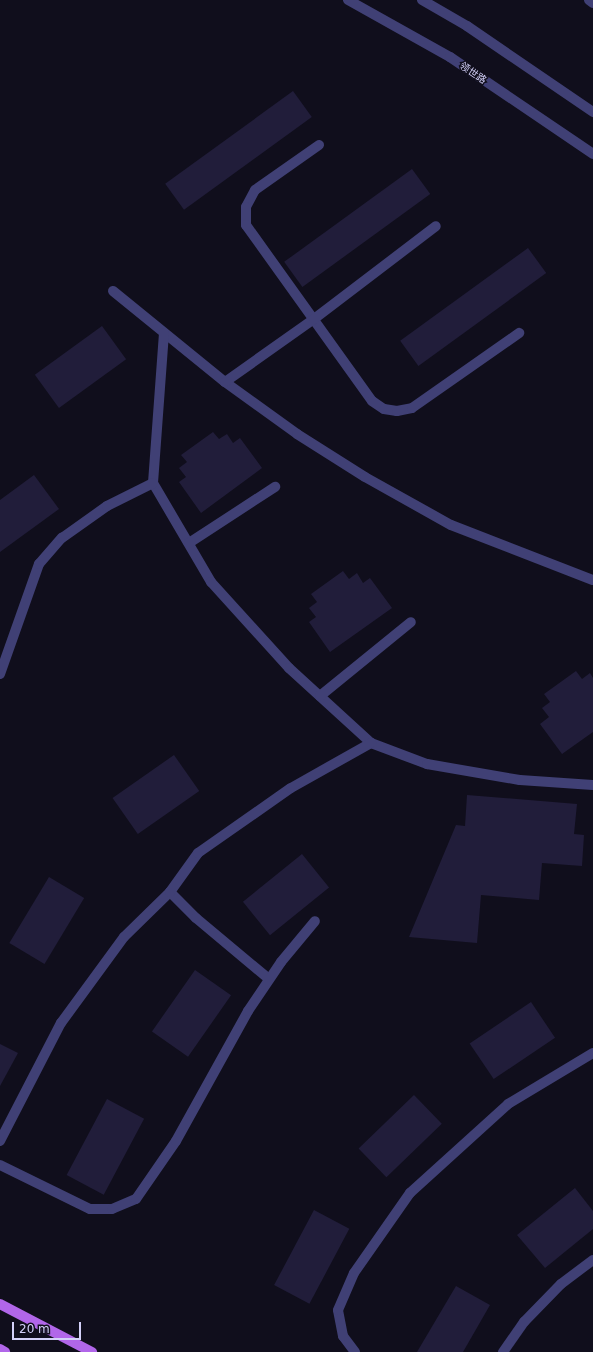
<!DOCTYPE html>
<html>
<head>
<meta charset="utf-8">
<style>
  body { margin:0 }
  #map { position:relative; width:593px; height:1352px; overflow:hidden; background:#100e1c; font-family:"DejaVu Sans","Noto Sans SC",sans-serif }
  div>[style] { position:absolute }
  .building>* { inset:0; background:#211d3a; transform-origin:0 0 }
  .minor>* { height:10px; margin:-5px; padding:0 5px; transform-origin:5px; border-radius:5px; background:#404075 }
  .major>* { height:10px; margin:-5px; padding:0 5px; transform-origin:5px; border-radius:5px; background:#b166e9 }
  span { translate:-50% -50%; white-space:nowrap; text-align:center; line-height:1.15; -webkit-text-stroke:3px #100e1c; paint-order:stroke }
  .street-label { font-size:10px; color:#d3d0f8 }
  .scale { position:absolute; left:12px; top:1322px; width:69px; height:18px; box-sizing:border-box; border:2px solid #d3d0f8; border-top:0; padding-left:5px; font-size:12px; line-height:14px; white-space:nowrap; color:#d3d0f8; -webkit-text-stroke:3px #100e1c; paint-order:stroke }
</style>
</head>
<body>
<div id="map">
  <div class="building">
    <i style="left:293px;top:91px;width:32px;height:158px;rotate:54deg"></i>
    <i style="left:412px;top:169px;width:31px;height:158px;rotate:54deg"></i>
    <i style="left:528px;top:248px;width:31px;height:158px;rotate:54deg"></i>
    <i style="left:102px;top:326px;width:41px;height:83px;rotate:54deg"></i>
    <i style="clip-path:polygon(213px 432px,219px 439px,227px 434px,233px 443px,240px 438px,262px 468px,201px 513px,179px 482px,186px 477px,179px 468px,187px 462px,181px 455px)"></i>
    <i style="clip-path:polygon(34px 475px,59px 509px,0 552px,0 500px)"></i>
    <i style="clip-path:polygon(343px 571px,349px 579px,357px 573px,363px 583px,370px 578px,392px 608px,330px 652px,309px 622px,316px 617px,309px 608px,317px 602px,311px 594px)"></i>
    <i style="clip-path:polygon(576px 671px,582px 679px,590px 673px,593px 678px,593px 732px,562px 754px,540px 724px,549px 717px,542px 708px,550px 702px,544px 694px)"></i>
    <i style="left:174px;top:755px;width:44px;height:75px;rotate:55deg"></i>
    <i style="clip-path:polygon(467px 795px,577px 804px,574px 834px,584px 835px,582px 866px,542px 863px,539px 900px,481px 895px,477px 943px,409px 937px,456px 825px,465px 826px)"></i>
    <i style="left:302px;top:854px;width:43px;height:76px;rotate:51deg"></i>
    <i style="left:49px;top:877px;width:41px;height:77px;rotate:31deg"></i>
    <i style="left:195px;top:970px;width:44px;height:75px;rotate:35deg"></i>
    <i style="left:531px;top:1002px;width:43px;height:74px;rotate:56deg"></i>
    <i style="clip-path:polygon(0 1044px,18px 1053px,0 1086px)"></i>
    <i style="left:414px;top:1095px;width:40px;height:77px;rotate:46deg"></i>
    <i style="left:107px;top:1099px;width:42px;height:86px;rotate:28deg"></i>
    <i style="clip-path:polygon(575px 1188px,593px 1211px,593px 1229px,545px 1268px,517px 1235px)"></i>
    <i style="left:314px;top:1210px;width:40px;height:85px;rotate:28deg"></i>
    <i style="clip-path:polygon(456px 1286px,490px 1305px,463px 1352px,417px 1352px)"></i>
  </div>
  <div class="minor">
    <i style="left:348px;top:0;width:117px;rotate:29.2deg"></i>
    <i style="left:450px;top:57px;width:173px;rotate:34.1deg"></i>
    <i style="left:422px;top:0;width:52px;rotate:30deg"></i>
    <i style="left:467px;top:26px;width:153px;rotate:34.3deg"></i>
    <i style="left:589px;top:0;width:5px;rotate:37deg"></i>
    <i style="left:319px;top:145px;width:78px;rotate:144.9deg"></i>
    <i style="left:255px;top:190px;width:19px;rotate:118deg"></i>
    <i style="left:246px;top:207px;width:18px;rotate:90deg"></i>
    <i style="left:246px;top:225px;width:216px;rotate:54.4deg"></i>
    <i style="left:372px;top:401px;width:14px;rotate:34deg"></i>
    <i style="left:384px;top:409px;width:13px;rotate:9deg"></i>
    <i style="left:397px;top:411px;width:15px;rotate:-11deg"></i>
    <i style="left:412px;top:408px;width:131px;rotate:-35deg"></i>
    <i style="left:113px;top:291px;width:144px;rotate:39.1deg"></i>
    <i style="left:225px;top:382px;width:89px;rotate:35.8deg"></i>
    <i style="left:297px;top:434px;width:80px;rotate:32.3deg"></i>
    <i style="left:365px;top:477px;width:98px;rotate:29.2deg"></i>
    <i style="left:451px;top:525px;width:152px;rotate:21.2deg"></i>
    <i style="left:164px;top:333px;width:150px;rotate:94.2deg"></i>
    <i style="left:153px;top:483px;width:115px;rotate:59.6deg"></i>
    <i style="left:211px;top:582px;width:116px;rotate:47.8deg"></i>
    <i style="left:289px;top:668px;width:111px;rotate:42.4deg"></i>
    <i style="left:371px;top:743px;width:60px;rotate:20.6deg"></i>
    <i style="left:427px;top:764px;width:94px;rotate:9.8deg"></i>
    <i style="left:520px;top:780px;width:73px;rotate:3.9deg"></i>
    <i style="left:225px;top:382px;width:109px;rotate:-35.3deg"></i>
    <i style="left:314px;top:319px;width:153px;rotate:-37.3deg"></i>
    <i style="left:189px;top:543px;width:103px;rotate:-33.1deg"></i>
    <i style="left:0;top:674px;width:117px;rotate:-70.5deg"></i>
    <i style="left:39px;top:564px;width:35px;rotate:-49deg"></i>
    <i style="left:62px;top:538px;width:55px;rotate:-35.4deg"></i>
    <i style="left:107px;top:506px;width:51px;rotate:-26.6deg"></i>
    <i style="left:320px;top:696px;width:117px;rotate:-39.1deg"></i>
    <i style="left:170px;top:892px;width:37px;rotate:45deg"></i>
    <i style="left:196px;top:918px;width:95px;rotate:39.9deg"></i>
    <i style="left:0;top:1141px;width:133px;rotate:-62.7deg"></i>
    <i style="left:61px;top:1023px;width:107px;rotate:-53.8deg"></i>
    <i style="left:124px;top:937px;width:64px;rotate:-44.4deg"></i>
    <i style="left:170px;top:892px;width:48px;rotate:-54.3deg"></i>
    <i style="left:198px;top:853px;width:113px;rotate:-35deg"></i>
    <i style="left:291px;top:788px;width:92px;rotate:-29.4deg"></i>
    <i style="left:0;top:1165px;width:100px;rotate:26.1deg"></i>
    <i style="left:90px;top:1209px;width:22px"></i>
    <i style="left:112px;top:1209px;width:26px;rotate:-23deg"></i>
    <i style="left:136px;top:1199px;width:70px;rotate:-55.4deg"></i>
    <i style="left:176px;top:1141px;width:149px;rotate:-61deg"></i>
    <i style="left:248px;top:1011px;width:59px;rotate:-56deg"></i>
    <i style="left:281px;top:962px;width:53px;rotate:-50.3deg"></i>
    <i style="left:355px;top:1352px;width:20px;rotate:-127deg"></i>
    <i style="left:343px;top:1336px;width:26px;rotate:-101deg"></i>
    <i style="left:338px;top:1310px;width:40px;rotate:-66.6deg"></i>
    <i style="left:354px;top:1273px;width:98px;rotate:-55deg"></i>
    <i style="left:410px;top:1193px;width:132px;rotate:-42.2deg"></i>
    <i style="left:508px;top:1104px;width:99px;rotate:-31deg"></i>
    <i style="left:503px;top:1352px;width:37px;rotate:-55deg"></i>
    <i style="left:524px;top:1322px;width:53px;rotate:-45.8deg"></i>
    <i style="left:561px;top:1284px;width:40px;rotate:-37deg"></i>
  </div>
  <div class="major">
    <i style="left:0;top:1304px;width:104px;rotate:27.6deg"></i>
    <i style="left:0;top:1349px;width:6px;rotate:31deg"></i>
  </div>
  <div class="street-label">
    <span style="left:473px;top:73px;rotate:34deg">领世路</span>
  </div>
  <div class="scale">20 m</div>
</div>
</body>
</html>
